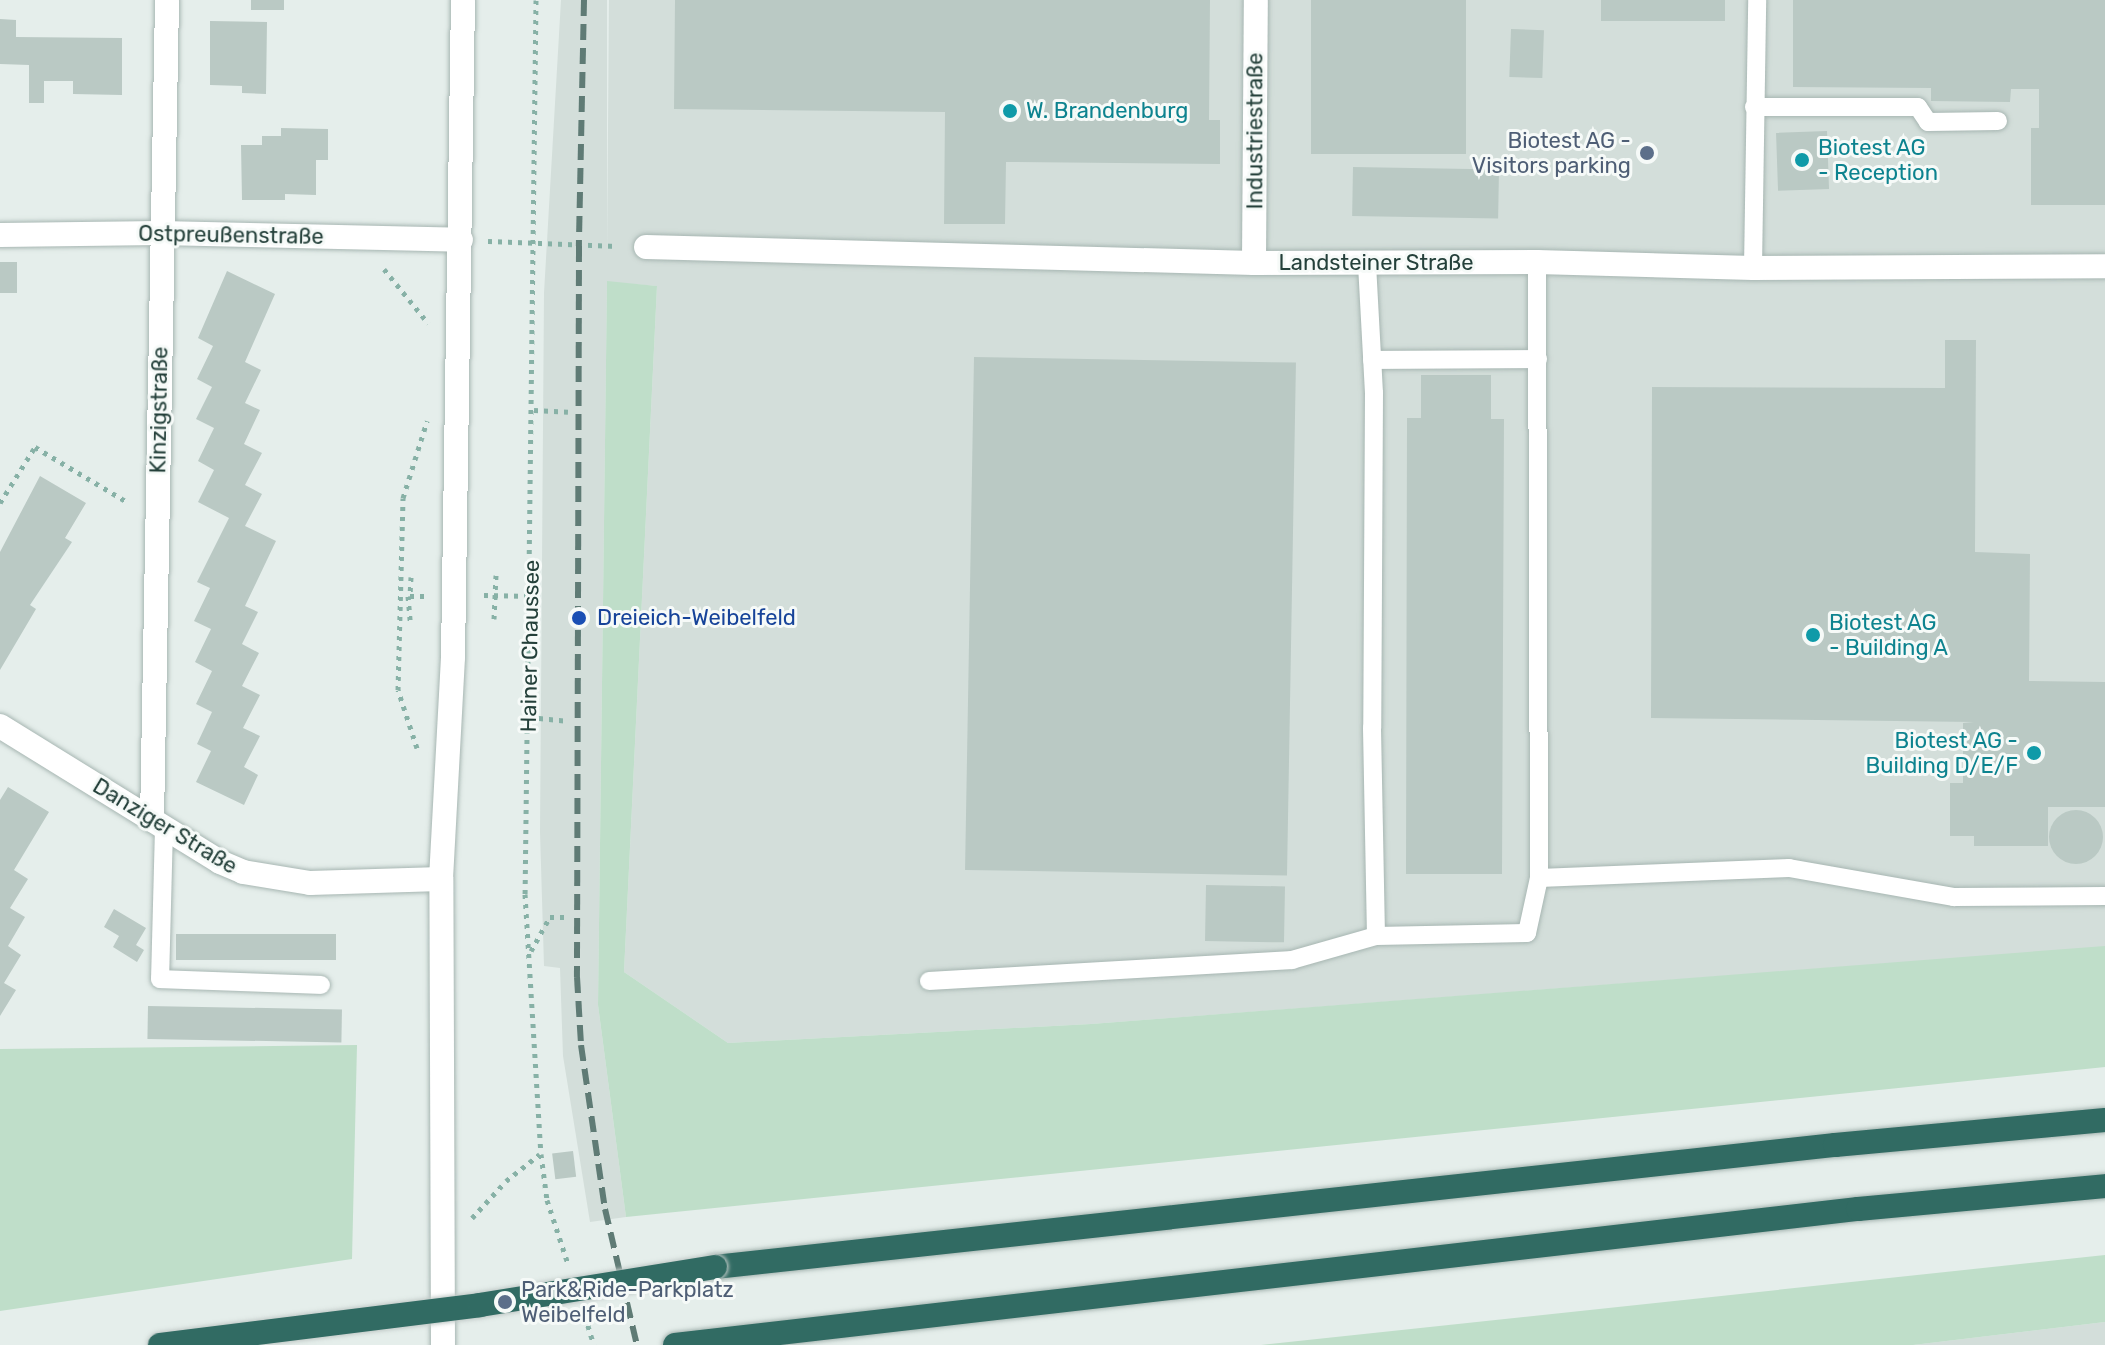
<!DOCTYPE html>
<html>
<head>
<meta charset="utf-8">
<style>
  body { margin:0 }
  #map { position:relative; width:2105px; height:1345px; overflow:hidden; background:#e5eeeb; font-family:Rubik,sans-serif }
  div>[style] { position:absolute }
  .built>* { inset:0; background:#d3deda }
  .green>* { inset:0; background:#bfdec9 }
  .building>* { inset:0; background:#bac9c4; transform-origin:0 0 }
  .round { border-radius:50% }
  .path>* { height:5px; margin-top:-2.5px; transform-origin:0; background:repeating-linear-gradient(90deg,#87b1a6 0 4px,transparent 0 10px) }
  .roads { filter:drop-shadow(0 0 2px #a7b6b2) drop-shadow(0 0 2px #a7b6b2) }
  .lane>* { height:18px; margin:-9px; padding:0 9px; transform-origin:9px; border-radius:9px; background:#fff }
  .street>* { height:24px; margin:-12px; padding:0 12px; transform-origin:12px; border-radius:12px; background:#fff }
  .secondary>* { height:24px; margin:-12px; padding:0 12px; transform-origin:12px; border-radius:12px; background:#fff }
  .highway>* { height:24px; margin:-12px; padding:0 12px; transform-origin:12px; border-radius:12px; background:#316b63 }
  .rail>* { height:6px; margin-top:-3px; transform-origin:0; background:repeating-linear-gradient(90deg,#5f7b75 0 16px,transparent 0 24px) }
  .bridges { filter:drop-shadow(0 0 2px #c2cac8) drop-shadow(0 0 2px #c2cac8) }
  .highway-bridge>* { height:24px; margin:-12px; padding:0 12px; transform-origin:12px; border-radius:12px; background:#316b63 }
  .dots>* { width:22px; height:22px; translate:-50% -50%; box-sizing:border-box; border:4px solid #f6faf8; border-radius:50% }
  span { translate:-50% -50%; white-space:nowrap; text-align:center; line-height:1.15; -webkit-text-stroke:6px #f6faf8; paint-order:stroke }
  .culture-label { font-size:22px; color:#0d838f }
  .left { translate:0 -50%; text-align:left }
  .right { translate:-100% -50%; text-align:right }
  .street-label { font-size:22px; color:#24403a }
  .service-label { font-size:22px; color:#4e5e75 }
  .transit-label { font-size:22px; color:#164399 }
</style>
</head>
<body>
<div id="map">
  <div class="built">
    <i style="clip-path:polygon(561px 0,607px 0,607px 256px,609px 0,2105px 0,2105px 947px,1091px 1024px,728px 1043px,624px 972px,657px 286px,607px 282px,598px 1005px,626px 1217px,590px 1222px,563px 1056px,560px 968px,544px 966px,540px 832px,544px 293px)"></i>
    <i style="clip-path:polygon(2105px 1322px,2105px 1345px,1913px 1345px)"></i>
  </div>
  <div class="green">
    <i style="clip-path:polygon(607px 281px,657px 286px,624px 972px,728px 1043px,1091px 1024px,2105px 946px,2105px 1067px,626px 1217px,598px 1005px)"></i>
    <i style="clip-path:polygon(357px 1045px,352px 1259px,0 1311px,0 1049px)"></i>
    <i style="clip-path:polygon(2105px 1255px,2105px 1322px,1913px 1345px,1261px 1345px)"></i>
  </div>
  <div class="building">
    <i style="left:251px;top:0;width:33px;height:10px"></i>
    <i style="clip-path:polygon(675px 0,1210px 0,1209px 120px,1220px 120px,1220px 164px,1006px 162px,1005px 224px,944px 224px,945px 112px,674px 109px)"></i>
    <i style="left:1311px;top:0;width:155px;height:154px"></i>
    <i style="left:1601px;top:0;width:124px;height:21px"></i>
    <i style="clip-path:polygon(1793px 0,2105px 0,2105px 205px,2031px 205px,2031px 128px,2039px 128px,2039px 89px,2011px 89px,2010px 102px,1931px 101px,1931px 88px,1793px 87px)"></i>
    <i style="clip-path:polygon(0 19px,16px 20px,16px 37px,122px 38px,122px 95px,73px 94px,73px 81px,44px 81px,44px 103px,29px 103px,29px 65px,0 64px)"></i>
    <i style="clip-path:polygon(210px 21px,267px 22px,266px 94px,242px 93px,242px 86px,210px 85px)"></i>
    <i style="left:1511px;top:29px;width:33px;height:48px;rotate:2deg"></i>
    <i style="clip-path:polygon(281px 128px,328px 129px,328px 160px,316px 160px,316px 195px,285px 194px,285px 200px,242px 200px,241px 145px,262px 145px,262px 136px,281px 136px)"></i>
    <i style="left:1827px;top:131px;width:58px;height:51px;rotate:88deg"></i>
    <i style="left:1353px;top:167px;width:146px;height:49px;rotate:1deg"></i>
    <i style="left:0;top:262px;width:17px;height:31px"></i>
    <i style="clip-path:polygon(227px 271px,275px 294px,245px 362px,261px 370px,245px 403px,260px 410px,244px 444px,262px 453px,245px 485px,262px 494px,245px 526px,276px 541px,245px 606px,258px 612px,242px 644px,259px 653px,242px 686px,260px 695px,243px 728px,260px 736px,244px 767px,258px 775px,244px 805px,196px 782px,211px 751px,197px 744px,212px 712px,196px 704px,212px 671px,195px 662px,211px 629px,194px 621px,210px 588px,197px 582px,229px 518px,198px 502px,214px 470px,198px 461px,214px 428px,196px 419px,212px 387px,197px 379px,213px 346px,198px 338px)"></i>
    <i style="clip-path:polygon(1945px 340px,1976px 340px,1975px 552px,2030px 554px,2029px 681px,2105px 682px,2105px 807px,2048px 807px,2048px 846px,1974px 846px,1974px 836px,1950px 836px,1950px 783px,1963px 783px,1963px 723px,1974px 722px,1651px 718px,1652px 387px,1945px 388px)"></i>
    <i style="left:974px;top:357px;width:322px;height:513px;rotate:1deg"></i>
    <i style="clip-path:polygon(1421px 375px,1491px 375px,1491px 419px,1504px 419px,1502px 874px,1406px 874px,1407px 418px,1421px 418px)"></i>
    <i style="clip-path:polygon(40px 476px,86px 503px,65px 538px,72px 542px,30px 605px,36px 609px,0 670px,0 552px)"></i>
    <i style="clip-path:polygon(8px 787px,49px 812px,14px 870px,28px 879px,10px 908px,25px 917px,8px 946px,21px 955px,4px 983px,16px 990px,0 1016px,0 800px)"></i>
    <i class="round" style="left:2049px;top:810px;width:54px;height:54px"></i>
    <i style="left:1206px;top:885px;width:79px;height:56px;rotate:1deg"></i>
    <i style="clip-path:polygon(114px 909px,146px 928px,136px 945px,144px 950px,137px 962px,113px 947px,119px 936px,104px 927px)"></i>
    <i style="left:176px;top:934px;width:160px;height:26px"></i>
    <i style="left:148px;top:1006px;width:194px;height:33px;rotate:1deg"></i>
    <i style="left:573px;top:1151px;width:26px;height:21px;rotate:83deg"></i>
  </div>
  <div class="path">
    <i style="left:536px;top:0;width:894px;rotate:90.7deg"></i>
    <i style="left:525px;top:894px;width:260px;rotate:86.5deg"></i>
    <i style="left:541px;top:1154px;width:46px;rotate:82.6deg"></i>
    <i style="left:547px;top:1200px;width:67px;rotate:71.8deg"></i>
    <i style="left:488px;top:241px;width:129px;rotate:2.2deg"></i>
    <i style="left:384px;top:269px;width:70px;rotate:50.8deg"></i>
    <i style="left:534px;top:410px;width:34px;rotate:3deg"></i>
    <i style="left:0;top:503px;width:66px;rotate:-58deg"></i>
    <i style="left:35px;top:447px;width:109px;rotate:30.8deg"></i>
    <i style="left:411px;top:577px;width:19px;rotate:93deg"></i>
    <i style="left:410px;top:596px;width:16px"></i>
    <i style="left:484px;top:595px;width:47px;rotate:1.2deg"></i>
    <i style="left:408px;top:596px;width:25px;rotate:85deg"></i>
    <i style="left:494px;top:619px;width:44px;rotate:-87.4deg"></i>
    <i style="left:529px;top:717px;width:40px;rotate:5.7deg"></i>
    <i style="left:417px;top:748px;width:61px;rotate:-108.1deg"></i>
    <i style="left:398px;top:690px;width:192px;rotate:-88.5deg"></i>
    <i style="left:403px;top:498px;width:81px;rotate:-72.7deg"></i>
    <i style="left:531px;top:951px;width:39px;rotate:-61deg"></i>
    <i style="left:550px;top:917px;width:18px"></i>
    <i style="left:472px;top:1218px;width:50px;rotate:-47.4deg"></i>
    <i style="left:506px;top:1181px;width:43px;rotate:-38.5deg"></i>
    <i style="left:585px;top:1316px;width:30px;rotate:73deg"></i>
  </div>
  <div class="roads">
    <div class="lane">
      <i style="left:1754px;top:107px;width:164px"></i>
      <i style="left:1918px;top:107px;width:18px;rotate:56deg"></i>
      <i style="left:1928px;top:122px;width:70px;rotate:-0.8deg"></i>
      <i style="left:1367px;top:264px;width:129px;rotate:86.9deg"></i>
      <i style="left:1374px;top:393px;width:335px;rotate:90.3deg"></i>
      <i style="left:1372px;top:728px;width:208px;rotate:88.9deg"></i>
      <i style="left:1376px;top:936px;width:151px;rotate:-1.1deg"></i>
      <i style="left:1527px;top:933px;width:56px;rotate:-77.7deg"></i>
      <i style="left:1539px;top:878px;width:616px;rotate:-90.19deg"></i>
      <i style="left:1753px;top:268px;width:268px;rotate:-89.1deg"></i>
      <i style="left:1372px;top:360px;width:166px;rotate:-0.3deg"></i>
      <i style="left:164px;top:828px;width:151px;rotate:91.5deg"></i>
      <i style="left:160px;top:979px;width:161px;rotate:2.1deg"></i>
      <i style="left:1539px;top:878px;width:250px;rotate:-2.3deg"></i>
      <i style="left:1789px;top:868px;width:168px;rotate:10deg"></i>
      <i style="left:1954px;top:897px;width:151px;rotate:-0.4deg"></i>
      <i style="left:929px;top:981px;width:364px;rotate:-3.3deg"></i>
      <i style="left:1292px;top:960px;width:87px;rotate:-15.9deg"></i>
    </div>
    <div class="street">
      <i style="left:0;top:235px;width:161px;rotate:-0.7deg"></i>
      <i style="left:161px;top:233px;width:300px;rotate:1.3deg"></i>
      <i style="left:646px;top:247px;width:608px;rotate:1.51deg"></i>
      <i style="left:1254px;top:263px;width:283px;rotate:-0.2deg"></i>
      <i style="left:1537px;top:262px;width:216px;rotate:1.6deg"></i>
      <i style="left:1753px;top:268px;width:352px;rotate:-0.3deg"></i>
      <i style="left:1254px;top:263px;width:263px;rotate:-89.6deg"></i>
      <i style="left:0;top:726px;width:259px;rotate:31.7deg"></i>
      <i style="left:220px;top:862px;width:25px;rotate:23deg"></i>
      <i style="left:243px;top:872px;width:68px;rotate:9.3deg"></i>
      <i style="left:310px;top:883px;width:131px;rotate:-1.7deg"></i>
      <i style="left:152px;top:820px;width:820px;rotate:-88.95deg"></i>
    </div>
    <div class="secondary">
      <i style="left:443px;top:1345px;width:466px;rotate:-90.2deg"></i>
      <i style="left:441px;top:879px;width:222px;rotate:-86.9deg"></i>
      <i style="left:453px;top:657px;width:657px;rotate:-89.13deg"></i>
    </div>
    <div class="highway">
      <i style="left:715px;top:1267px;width:1127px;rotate:-6.22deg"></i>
      <i style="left:1835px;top:1145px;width:271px;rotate:-5.3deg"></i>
      <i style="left:675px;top:1345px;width:1191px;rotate:-6.56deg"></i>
      <i style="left:1858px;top:1209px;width:248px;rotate:-5.3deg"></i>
    </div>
  </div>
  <div class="rail">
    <i style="left:584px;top:0;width:246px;rotate:91.2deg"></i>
    <i style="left:579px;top:246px;width:731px;rotate:90.16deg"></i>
    <i style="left:577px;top:977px;width:68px;rotate:86.6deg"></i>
    <i style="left:581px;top:1045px;width:166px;rotate:81.7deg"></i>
    <i style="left:605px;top:1209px;width:140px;rotate:76.8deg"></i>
  </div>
  <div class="bridges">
    <div class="highway-bridge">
      <i style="left:160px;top:1345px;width:322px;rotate:-7.1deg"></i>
      <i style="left:480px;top:1305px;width:238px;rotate:-9.2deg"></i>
    </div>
  </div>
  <div class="dots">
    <i style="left:1010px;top:111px;background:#0f9aa8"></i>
    <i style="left:1647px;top:153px;background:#5c6f8a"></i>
    <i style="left:1802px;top:160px;background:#0f9aa8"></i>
    <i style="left:579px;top:618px;background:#1a4fb4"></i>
    <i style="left:1813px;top:635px;background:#0f9aa8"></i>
    <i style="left:2034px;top:753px;background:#0f9aa8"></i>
    <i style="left:505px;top:1302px;background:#5c6f8a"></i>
  </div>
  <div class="culture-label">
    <span class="left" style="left:1026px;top:111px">W. Brandenburg</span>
    <span class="left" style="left:1818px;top:160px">Biotest AG<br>- Reception</span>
    <span class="left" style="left:1829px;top:635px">Biotest AG<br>- Building A</span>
    <span class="right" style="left:2018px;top:753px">Biotest AG -<br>Building D/E/F</span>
  </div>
  <div class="street-label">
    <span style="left:1255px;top:131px;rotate:-90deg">Industriestraße</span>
    <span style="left:231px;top:235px;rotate:1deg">Ostpreußenstraße</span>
    <span style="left:1376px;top:263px">Landsteiner Straße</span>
    <span style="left:159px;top:410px;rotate:-89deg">Kinzigstraße</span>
    <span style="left:530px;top:646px;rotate:-89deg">Hainer Chaussee</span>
    <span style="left:165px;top:826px;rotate:31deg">Danziger Straße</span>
  </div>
  <div class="service-label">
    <span class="right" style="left:1631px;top:153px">Biotest AG -<br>Visitors parking</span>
    <span class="left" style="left:521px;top:1302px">Park&amp;Ride-Parkplatz<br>Weibelfeld</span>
  </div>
  <div class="transit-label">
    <span class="left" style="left:597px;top:618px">Dreieich-Weibelfeld</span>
  </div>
</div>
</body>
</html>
